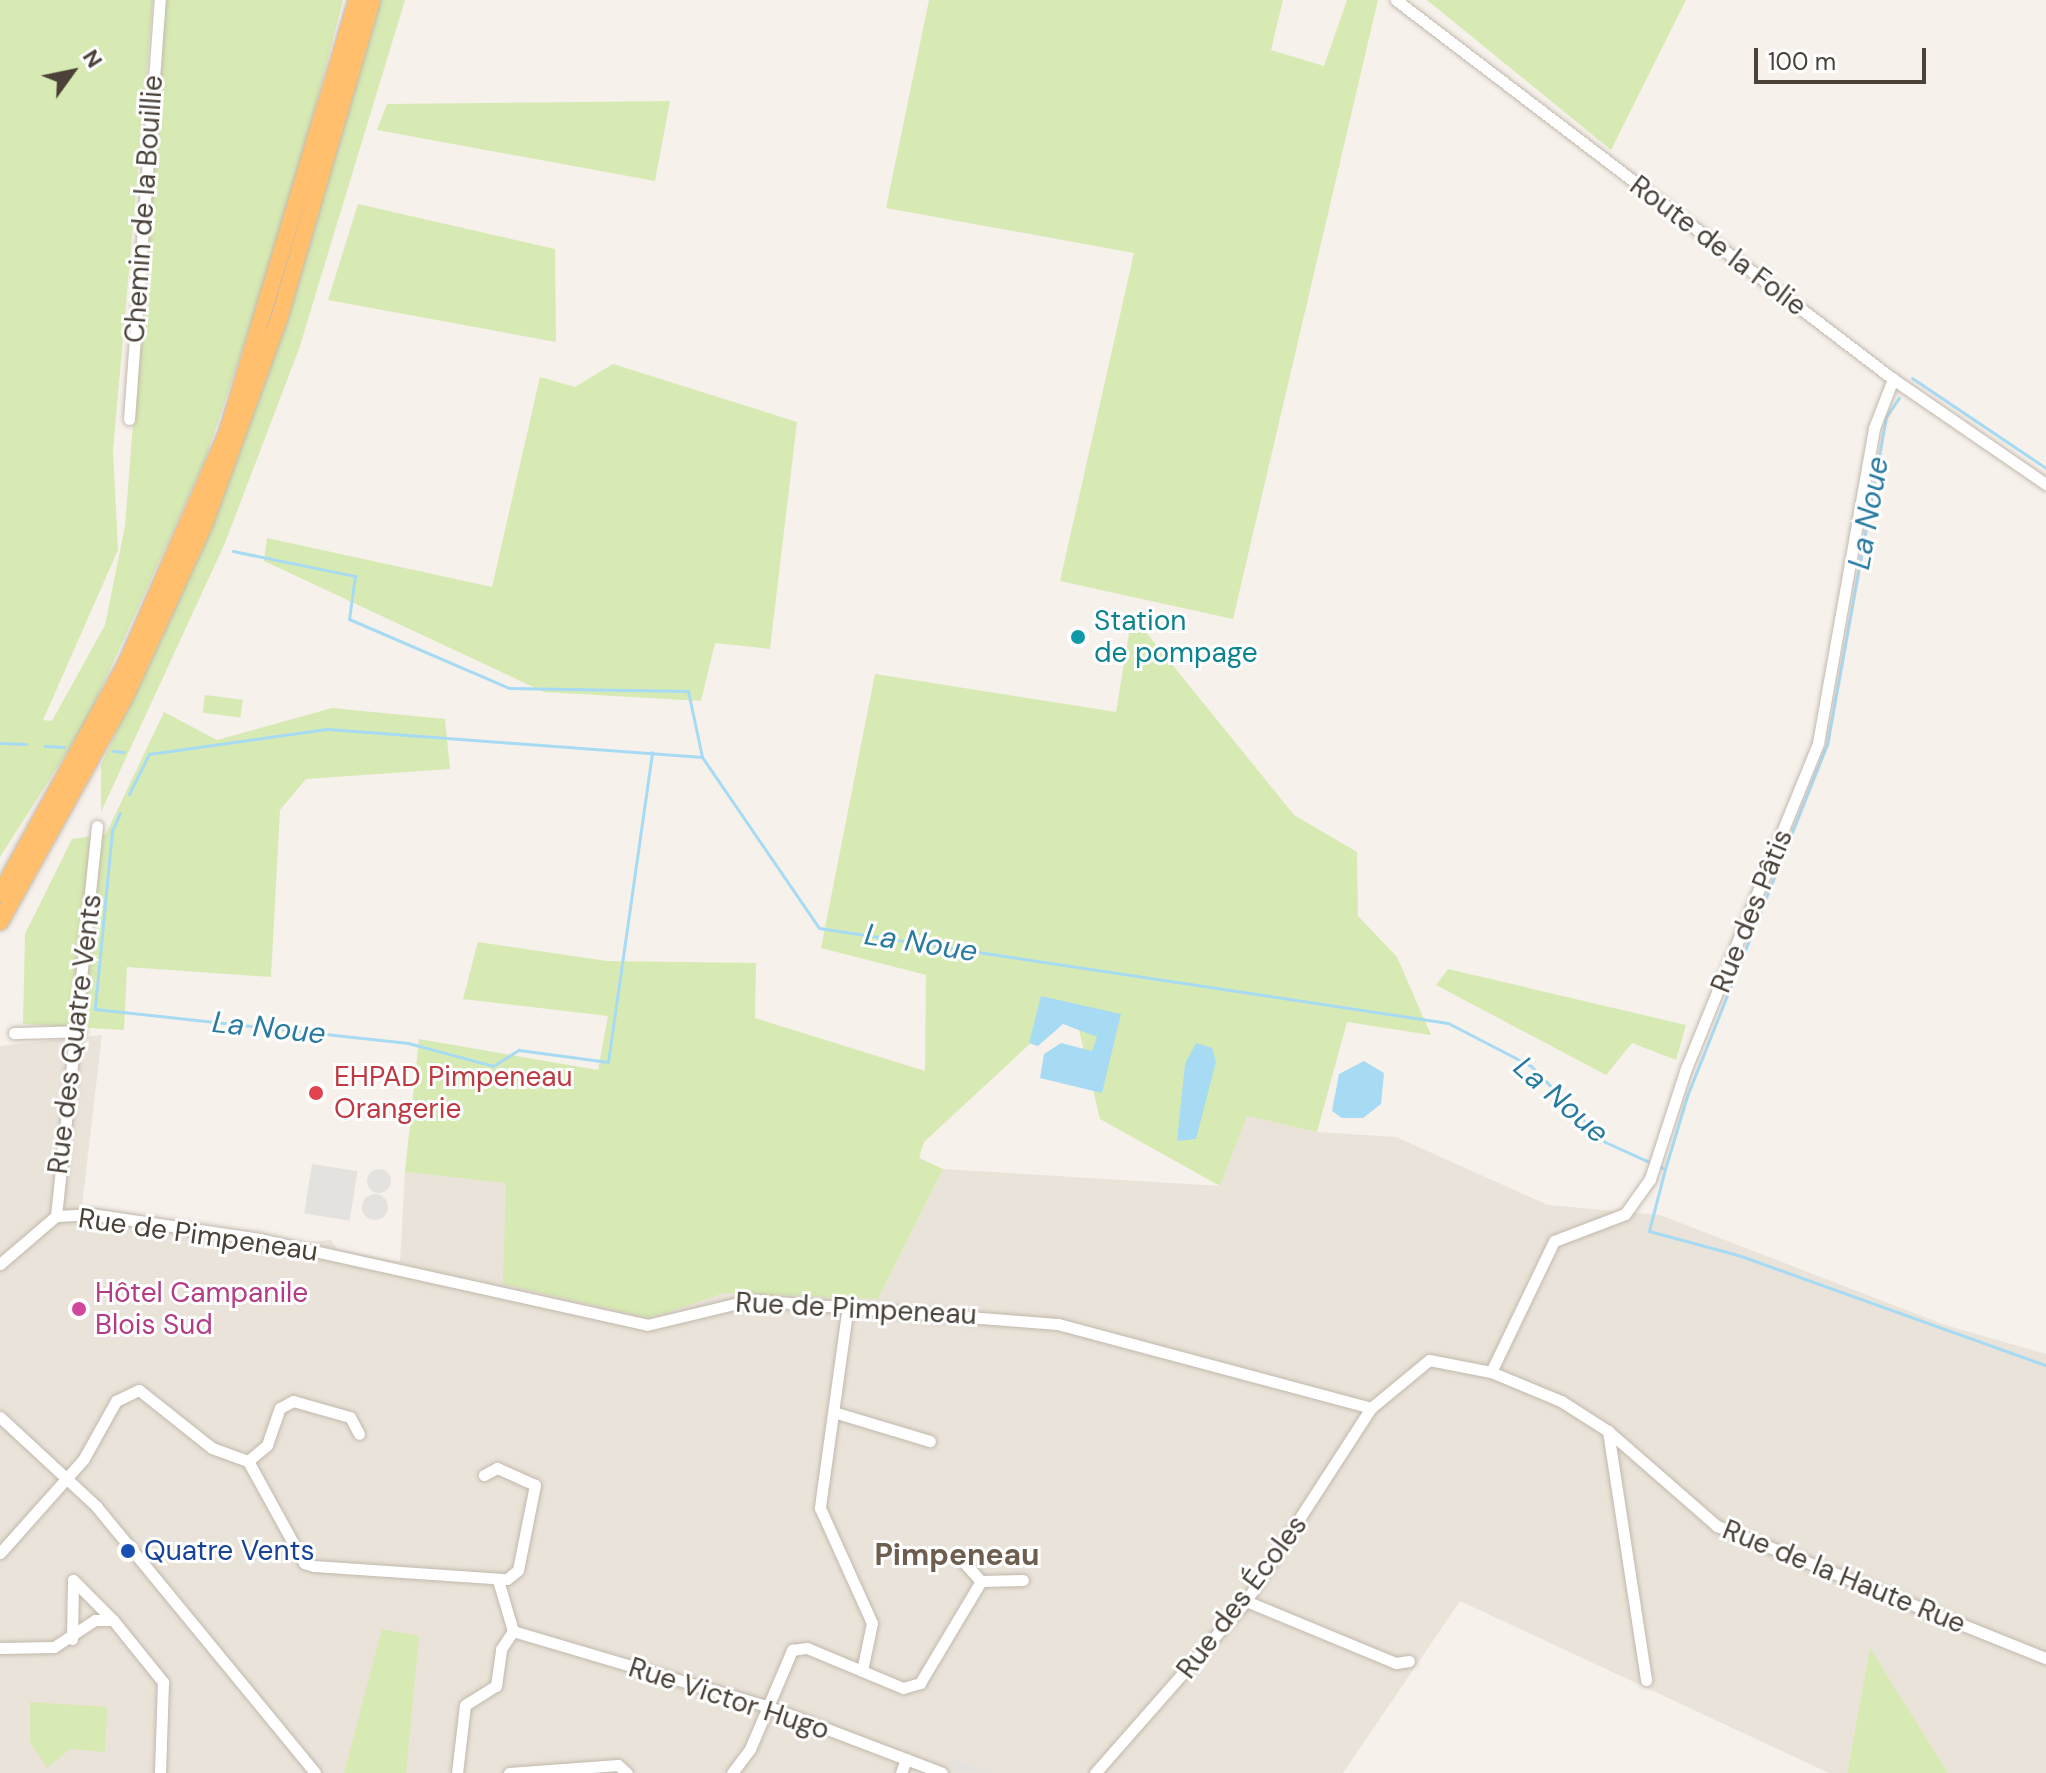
<!DOCTYPE html>
<html>
<head>
<meta charset="utf-8">
<style>
  body { margin:0 }
  #map { position:relative; width:2046px; height:1773px; overflow:hidden; background:#f6f1eb; font-family:"DM Sans",sans-serif }
  div>[style] { position:absolute }
  .residential>* { inset:0; background:#eae3d9 }
  .green>* { inset:0; background:#d7eab3; transform-origin:0 0 }
  .parking>* { inset:0; background:#e4e2df; transform-origin:0 0 }
  .round { border-radius:50% }
  .water>* { inset:0; background:#a7dbf3 }
  .stream>* { height:3px; margin:-1.5px; padding:0 1.5px; transform-origin:1.5px; border-radius:1.5px; background:#a7dbf3 }
  .roads { filter:drop-shadow(0 0 2px #c2b8ad) drop-shadow(0 0 2px #c2b8ad) }
  .minor>* { height:11px; margin:-5.5px; padding:0 5.5px; transform-origin:5.5px; border-radius:5.5px; background:#fff }
  .highway>* { height:16px; margin:-8px; padding:0 8px; transform-origin:8px; border-radius:8px; background:#ffbf6c }
  .dots>* { width:22px; height:22px; translate:-50% -50%; box-sizing:border-box; border:4px solid #fff; border-radius:50% }
  span { translate:-50% -50%; white-space:nowrap; text-align:center; line-height:1.15; -webkit-text-stroke:6px #fff; paint-order:stroke }
  .street-label { font-size:28px; color:#4a4138 }
  .culture-label { font-size:28px; color:#0d838f }
  .left { translate:0 -50%; text-align:left }
  .health-label { font-size:28px; color:#be3a42 }
  .hotel-label { font-size:28px; color:#b23c85 }
  .transit-label { font-size:28px; color:#164399 }
  .water-label { font-size:30px; color:#297aa1; font-style:italic }
  .neighbourhood-label { font-size:30px; color:#6d5e4f; font-weight:700 }
  .north { position:absolute; left:32px; top:32px; width:80px; height:80px; -webkit-text-stroke:6px #fff; paint-order:stroke; rotate:57deg; font-size:22px; font-weight:700; line-height:32px; text-align:center; color:#4a4138 }
  .north::after { content:''; display:block; margin:auto; width:28px; height:36px; background:#4a4138; clip-path:polygon(50% 0,100% 100%,50% 72%,0 100%) }
  .scale { position:absolute; left:1754px; top:48px; width:172px; height:36px; box-sizing:border-box; border:4px solid #4a4138; border-top:0; padding-left:10px; font-size:24px; line-height:28px; white-space:nowrap; color:#4a4138; -webkit-text-stroke:6px #fff; paint-order:stroke }
</style>
</head>
<body>
<div id="map">
  <div class="residential">
    <i style="clip-path:polygon(102px 1035px,82px 1206px,308px 1242px,331px 1240px,337px 1249px,400px 1262px,405px 1172px,506px 1182px,650px 1318px,725px 1293px,878px 1299px,943px 1169px,1220px 1186px,1247px 1116px,1317px 1132px,1396px 1137px,1548px 1205px,1660px 1215px,1945px 1325px,2046px 1354px,2046px 1773px,1948px 1773px,1870px 1649px,1847px 1773px,1829px 1773px,1460px 1601px,1343px 1773px,0 1773px,0 1046px)"></i>
  </div>
  <div class="green">
    <i style="clip-path:polygon(0 0,153px 0,113px 451px,118px 550px,43px 720px,52px 721px,105px 625px,125px 526px,166px 0,343px 0,287px 218px,204px 463px,85px 724px,0 857px)"></i>
    <i style="clip-path:polygon(379px 0,405px 0,299px 349px,225px 543px,101px 812px,101px 765px,173px 611px,262px 391px)"></i>
    <i style="clip-path:polygon(929px 0,1283px 0,1271px 50px,1324px 66px,1347px 0,1378px 0,1233px 619px,1060px 581px,1134px 253px,886px 208px)"></i>
    <i style="clip-path:polygon(1427px 0,1686px 0,1611px 150px)"></i>
    <i style="clip-path:polygon(670px 101px,655px 181px,377px 130px,387px 104px)"></i>
    <i style="clip-path:polygon(358px 204px,555px 249px,556px 342px,328px 300px)"></i>
    <i style="clip-path:polygon(613px 364px,797px 422px,770px 649px,715px 643px,701px 701px,544px 692px,264px 561px,267px 538px,492px 587px,540px 377px,575px 387px)"></i>
    <i style="clip-path:polygon(1132px 615px,1294px 815px,1357px 852px,1358px 916px,1397px 957px,1431px 1035px,1347px 1022px,1317px 1132px,1247px 1116px,1220px 1186px,1100px 1119px,1073px 1004px,924px 1142px,919px 1158px,943px 1169px,878px 1299px,725px 1293px,650px 1318px,503px 1284px,506px 1183px,405px 1172px,419px 1039px,598px 1070px,608px 1016px,463px 999px,478px 942px,607px 961px,756px 963px,755px 1018px,925px 1071px,926px 975px,821px 948px,875px 674px,1116px 712px)"></i>
    <i style="left:205px;top:695px;width:38px;height:18px;rotate:7deg"></i>
    <i style="clip-path:polygon(332px 708px,445px 719px,450px 769px,306px 779px,280px 810px,271px 977px,127px 967px,124px 1030px,23px 1024px,25px 934px,72px 839px,106px 834px,164px 712px,217px 740px)"></i>
    <i style="clip-path:polygon(1448px 969px,1686px 1025px,1676px 1060px,1632px 1043px,1606px 1075px,1436px 985px)"></i>
    <i style="clip-path:polygon(382px 1629px,419px 1636px,406px 1773px,344px 1773px)"></i>
    <i style="clip-path:polygon(1870px 1648px,1948px 1773px,1847px 1773px)"></i>
    <i style="clip-path:polygon(30px 1702px,107px 1707px,105px 1752px,70px 1749px,47px 1768px,30px 1742px)"></i>
  </div>
  <div class="parking">
    <i style="left:312px;top:1164px;width:46px;height:50px;rotate:9deg"></i>
    <i class="round" style="left:367px;top:1169px;width:24px;height:24px"></i>
    <i class="round" style="left:362px;top:1194px;width:26px;height:26px"></i>
    <i style="clip-path:polygon(953px 1760px,989px 1773px,949px 1770px)"></i>
  </div>
  <div class="water">
    <i style="clip-path:polygon(1041px 996px,1121px 1014px,1102px 1093px,1040px 1078px,1044px 1054px,1061px 1043px,1092px 1051px,1097px 1037px,1063px 1024px,1038px 1046px,1029px 1043px)"></i>
    <i style="clip-path:polygon(1196px 1043px,1212px 1048px,1216px 1062px,1196px 1139px,1177px 1141px,1185px 1064px)"></i>
    <i style="clip-path:polygon(1364px 1061px,1384px 1073px,1381px 1104px,1363px 1118px,1342px 1118px,1332px 1111px,1339px 1074px)"></i>
  </div>
  <div class="stream">
    <i style="left:1912px;top:378px;width:161px;rotate:33.9deg"></i>
    <i style="left:233px;top:551px;width:125px;rotate:11.6deg"></i>
    <i style="left:355px;top:576px;width:43px;rotate:97.9deg"></i>
    <i style="left:349px;top:619px;width:174px;rotate:23.3deg"></i>
    <i style="left:509px;top:688px;width:179px;rotate:1deg"></i>
    <i style="left:688px;top:691px;width:67px;rotate:78deg"></i>
    <i style="left:0;top:743px;width:26px;rotate:2deg"></i>
    <i style="left:45px;top:746px;width:19px;rotate:3deg"></i>
    <i style="left:113px;top:751px;width:11px;rotate:5deg"></i>
    <i style="left:129px;top:794px;width:45px;rotate:-63.4deg"></i>
    <i style="left:149px;top:754px;width:181px;rotate:-8deg"></i>
    <i style="left:328px;top:729px;width:375px;rotate:4.3deg"></i>
    <i style="left:702px;top:757px;width:207px;rotate:55.6deg"></i>
    <i style="left:819px;top:928px;width:636px;rotate:8.59deg"></i>
    <i style="left:1448px;top:1023px;width:93px;rotate:27.4deg"></i>
    <i style="left:1531px;top:1066px;width:106px;rotate:45.8deg"></i>
    <i style="left:1605px;top:1142px;width:66px;rotate:24.2deg"></i>
    <i style="left:1665px;top:1169px;width:76px;rotate:-73.2deg"></i>
    <i style="left:1687px;top:1096px;width:378px;rotate:-68.3deg"></i>
    <i style="left:1827px;top:745px;width:333px;rotate:-79.8deg"></i>
    <i style="left:1886px;top:417px;width:23px;rotate:-56deg"></i>
    <i style="left:120px;top:813px;width:20px;rotate:114deg"></i>
    <i style="left:112px;top:831px;width:179px;rotate:95.5deg"></i>
    <i style="left:95px;top:1009px;width:315px;rotate:6.2deg"></i>
    <i style="left:408px;top:1043px;width:88px;rotate:15.1deg"></i>
    <i style="left:493px;top:1066px;width:31px;rotate:-32deg"></i>
    <i style="left:519px;top:1050px;width:90px;rotate:7.7deg"></i>
    <i style="left:608px;top:1062px;width:313px;rotate:-81.9deg"></i>
    <i style="left:1665px;top:1169px;width:64px;rotate:104.5deg"></i>
    <i style="left:1649px;top:1231px;width:92px;rotate:15.1deg"></i>
    <i style="left:1738px;top:1255px;width:327px;rotate:19.7deg"></i>
  </div>
  <div class="roads">
    <div class="minor">
      <i style="left:1396px;top:0;width:625px;rotate:37.33deg"></i>
      <i style="left:1893px;top:379px;width:186px;rotate:34.5deg"></i>
      <i style="left:129px;top:419px;width:420px;rotate:-85.8deg"></i>
      <i style="left:14px;top:1033px;width:66px;rotate:-1.7deg"></i>
      <i style="left:56px;top:1216px;width:392px;rotate:-84deg"></i>
      <i style="left:0;top:1264px;width:74px;rotate:-40.6deg"></i>
      <i style="left:56px;top:1216px;width:35px;rotate:-3deg"></i>
      <i style="left:91px;top:1214px;width:171px;rotate:8.4deg"></i>
      <i style="left:260px;top:1239px;width:396px;rotate:12.5deg"></i>
      <i style="left:647px;top:1325px;width:107px;rotate:-13.5deg"></i>
      <i style="left:751px;top:1300px;width:308px;rotate:4.5deg"></i>
      <i style="left:1058px;top:1324px;width:324px;rotate:15deg"></i>
      <i style="left:848px;top:1305px;width:205px;rotate:97.9deg"></i>
      <i style="left:820px;top:1508px;width:126px;rotate:65.7deg"></i>
      <i style="left:872px;top:1623px;width:49px;rotate:101.8deg"></i>
      <i style="left:1491px;top:1372px;width:145px;rotate:-64.3deg"></i>
      <i style="left:1554px;top:1241px;width:76px;rotate:-20.8deg"></i>
      <i style="left:1625px;top:1214px;width:43px;rotate:-54.5deg"></i>
      <i style="left:1650px;top:1179px;width:114px;rotate:-72deg"></i>
      <i style="left:1685px;top:1071px;width:354px;rotate:-67.9deg"></i>
      <i style="left:1818px;top:743px;width:320px;rotate:-79.9deg"></i>
      <i style="left:1874px;top:428px;width:53px;rotate:-68.8deg"></i>
      <i style="left:837px;top:1413px;width:97px;rotate:16.8deg"></i>
      <i style="left:0;top:1417px;width:131px;rotate:42.8deg"></i>
      <i style="left:96px;top:1506px;width:345px;rotate:50.6deg"></i>
      <i style="left:1608px;top:1431px;width:252px;rotate:81.3deg"></i>
      <i style="left:248px;top:1461px;width:25px;rotate:-40deg"></i>
      <i style="left:267px;top:1445px;width:39px;rotate:-71deg"></i>
      <i style="left:280px;top:1408px;width:15px;rotate:-28deg"></i>
      <i style="left:293px;top:1401px;width:59px;rotate:15.7deg"></i>
      <i style="left:350px;top:1417px;width:19px;rotate:62deg"></i>
      <i style="left:0;top:1553px;width:125px;rotate:-48.3deg"></i>
      <i style="left:83px;top:1460px;width:68px;rotate:-60.8deg"></i>
      <i style="left:116px;top:1401px;width:25px;rotate:-26deg"></i>
      <i style="left:139px;top:1390px;width:93px;rotate:38.5deg"></i>
      <i style="left:212px;top:1448px;width:38px;rotate:20deg"></i>
      <i style="left:248px;top:1461px;width:116px;rotate:61.2deg"></i>
      <i style="left:304px;top:1563px;width:10px;rotate:17deg"></i>
      <i style="left:314px;top:1566px;width:193px;rotate:3.9deg"></i>
      <i style="left:507px;top:1579px;width:14px;rotate:-39deg"></i>
      <i style="left:518px;top:1570px;width:87px;rotate:-78.7deg"></i>
      <i style="left:535px;top:1485px;width:42px;rotate:-155.9deg"></i>
      <i style="left:497px;top:1468px;width:15px;rotate:152deg"></i>
      <i style="left:960px;top:1558px;width:31px;rotate:48deg"></i>
      <i style="left:981px;top:1581px;width:42px;rotate:-1.4deg"></i>
      <i style="left:1246px;top:1601px;width:162px;rotate:22.5deg"></i>
      <i style="left:1396px;top:1663px;width:13px;rotate:-9deg"></i>
      <i style="left:513px;top:1631px;width:265px;rotate:16.5deg"></i>
      <i style="left:767px;top:1706px;width:187px;rotate:20.9deg"></i>
      <i style="left:72px;top:1639px;width:59px;rotate:-89deg"></i>
      <i style="left:73px;top:1580px;width:57px;rotate:45deg"></i>
      <i style="left:0;top:1648px;width:54px;rotate:-1.1deg"></i>
      <i style="left:54px;top:1647px;width:49px;rotate:-33.4deg"></i>
      <i style="left:95px;top:1620px;width:18px"></i>
      <i style="left:113px;top:1620px;width:80px;rotate:51.1deg"></i>
      <i style="left:163px;top:1682px;width:91px;rotate:91.9deg"></i>
      <i style="left:457px;top:1773px;width:68px;rotate:-83.3deg"></i>
      <i style="left:465px;top:1705px;width:36px;rotate:-32deg"></i>
      <i style="left:496px;top:1686px;width:37px;rotate:-82deg"></i>
      <i style="left:501px;top:1649px;width:22px;rotate:-56deg"></i>
      <i style="left:513px;top:1631px;width:53px;rotate:-106.4deg"></i>
      <i style="left:509px;top:1773px;width:109px;rotate:-4.2deg"></i>
      <i style="left:618px;top:1765px;width:12px;rotate:42deg"></i>
      <i style="left:732px;top:1773px;width:30px;rotate:-53deg"></i>
      <i style="left:750px;top:1749px;width:108px;rotate:-67deg"></i>
      <i style="left:792px;top:1650px;width:15px;rotate:-8deg"></i>
      <i style="left:807px;top:1648px;width:104px;rotate:22.6deg"></i>
      <i style="left:903px;top:1688px;width:18px;rotate:-16deg"></i>
      <i style="left:920px;top:1683px;width:119px;rotate:-59.1deg"></i>
      <i style="left:901px;top:1773px;width:15px;rotate:-70deg"></i>
      <i style="left:1095px;top:1773px;width:229px;rotate:-48.7deg"></i>
      <i style="left:1246px;top:1601px;width:230px;rotate:-57.1deg"></i>
      <i style="left:1371px;top:1408px;width:75px;rotate:-39.6deg"></i>
      <i style="left:1429px;top:1360px;width:63px;rotate:11deg"></i>
      <i style="left:1491px;top:1372px;width:76px;rotate:22.5deg"></i>
      <i style="left:1561px;top:1401px;width:56px;rotate:32.6deg"></i>
      <i style="left:1608px;top:1431px;width:145px;rotate:41.1deg"></i>
      <i style="left:1717px;top:1526px;width:354px;rotate:21.9deg"></i>
    </div>
    <div class="highway">
      <i style="left:0;top:894px;width:262px;rotate:-61.3deg"></i>
      <i style="left:126px;top:664px;width:252px;rotate:-66.4deg"></i>
      <i style="left:227px;top:433px;width:452px;rotate:-73.3deg"></i>
      <i style="left:0;top:922px;width:257px;rotate:-60.9deg"></i>
      <i style="left:125px;top:697px;width:189px;rotate:-65.3deg"></i>
      <i style="left:204px;top:525px;width:219px;rotate:-70deg"></i>
      <i style="left:279px;top:319px;width:332px;rotate:-73.7deg"></i>
    </div>
  </div>
  <div class="dots">
    <i style="left:1078px;top:637px;background:#0f9aa8"></i>
    <i style="left:316px;top:1093px;background:#e0444e"></i>
    <i style="left:79px;top:1309px;background:#d1479c"></i>
    <i style="left:128px;top:1551px;background:#1a4fb4"></i>
  </div>
  <div class="street-label">
    <span style="left:144px;top:209px;rotate:-86deg">Chemin de la Bouillie</span>
    <span style="left:1718px;top:246px;rotate:37deg">Route de la Folie</span>
    <span style="left:1752px;top:911px;rotate:-68deg">Rue des Pâtis</span>
    <span style="left:75px;top:1034px;rotate:-83deg">Rue des Quatre Vents</span>
    <span style="left:198px;top:1235px;rotate:8deg">Rue de Pimpeneau</span>
    <span style="left:856px;top:1309px;rotate:3deg">Rue de Pimpeneau</span>
    <span style="left:1844px;top:1577px;rotate:22deg">Rue de la Haute Rue</span>
    <span style="left:1242px;top:1597px;rotate:-53deg">Rue des Écoles</span>
    <span style="left:729px;top:1699px;rotate:18deg">Rue Victor Hugo</span>
  </div>
  <div class="culture-label">
    <span class="left" style="left:1094px;top:637px">Station<br>de pompage</span>
  </div>
  <div class="health-label">
    <span class="left" style="left:334px;top:1093px">EHPAD Pimpeneau<br>Orangerie</span>
  </div>
  <div class="hotel-label">
    <span class="left" style="left:95px;top:1309px">Hôtel Campanile<br>Blois Sud</span>
  </div>
  <div class="transit-label">
    <span class="left" style="left:144px;top:1551px">Quatre Vents</span>
  </div>
  <div class="water-label">
    <span style="left:1869px;top:513px;rotate:-80deg">La Noue</span>
    <span style="left:921px;top:943px;rotate:9deg">La Noue</span>
    <span style="left:269px;top:1028px;rotate:6deg">La Noue</span>
    <span style="left:1561px;top:1100px;rotate:41deg">La Noue</span>
  </div>
  <div class="neighbourhood-label">
    <span style="left:957px;top:1555px">Pimpeneau</span>
  </div>
  <div class="north">N</div>
  <div class="scale">100 m</div>
</div>
</body>
</html>
